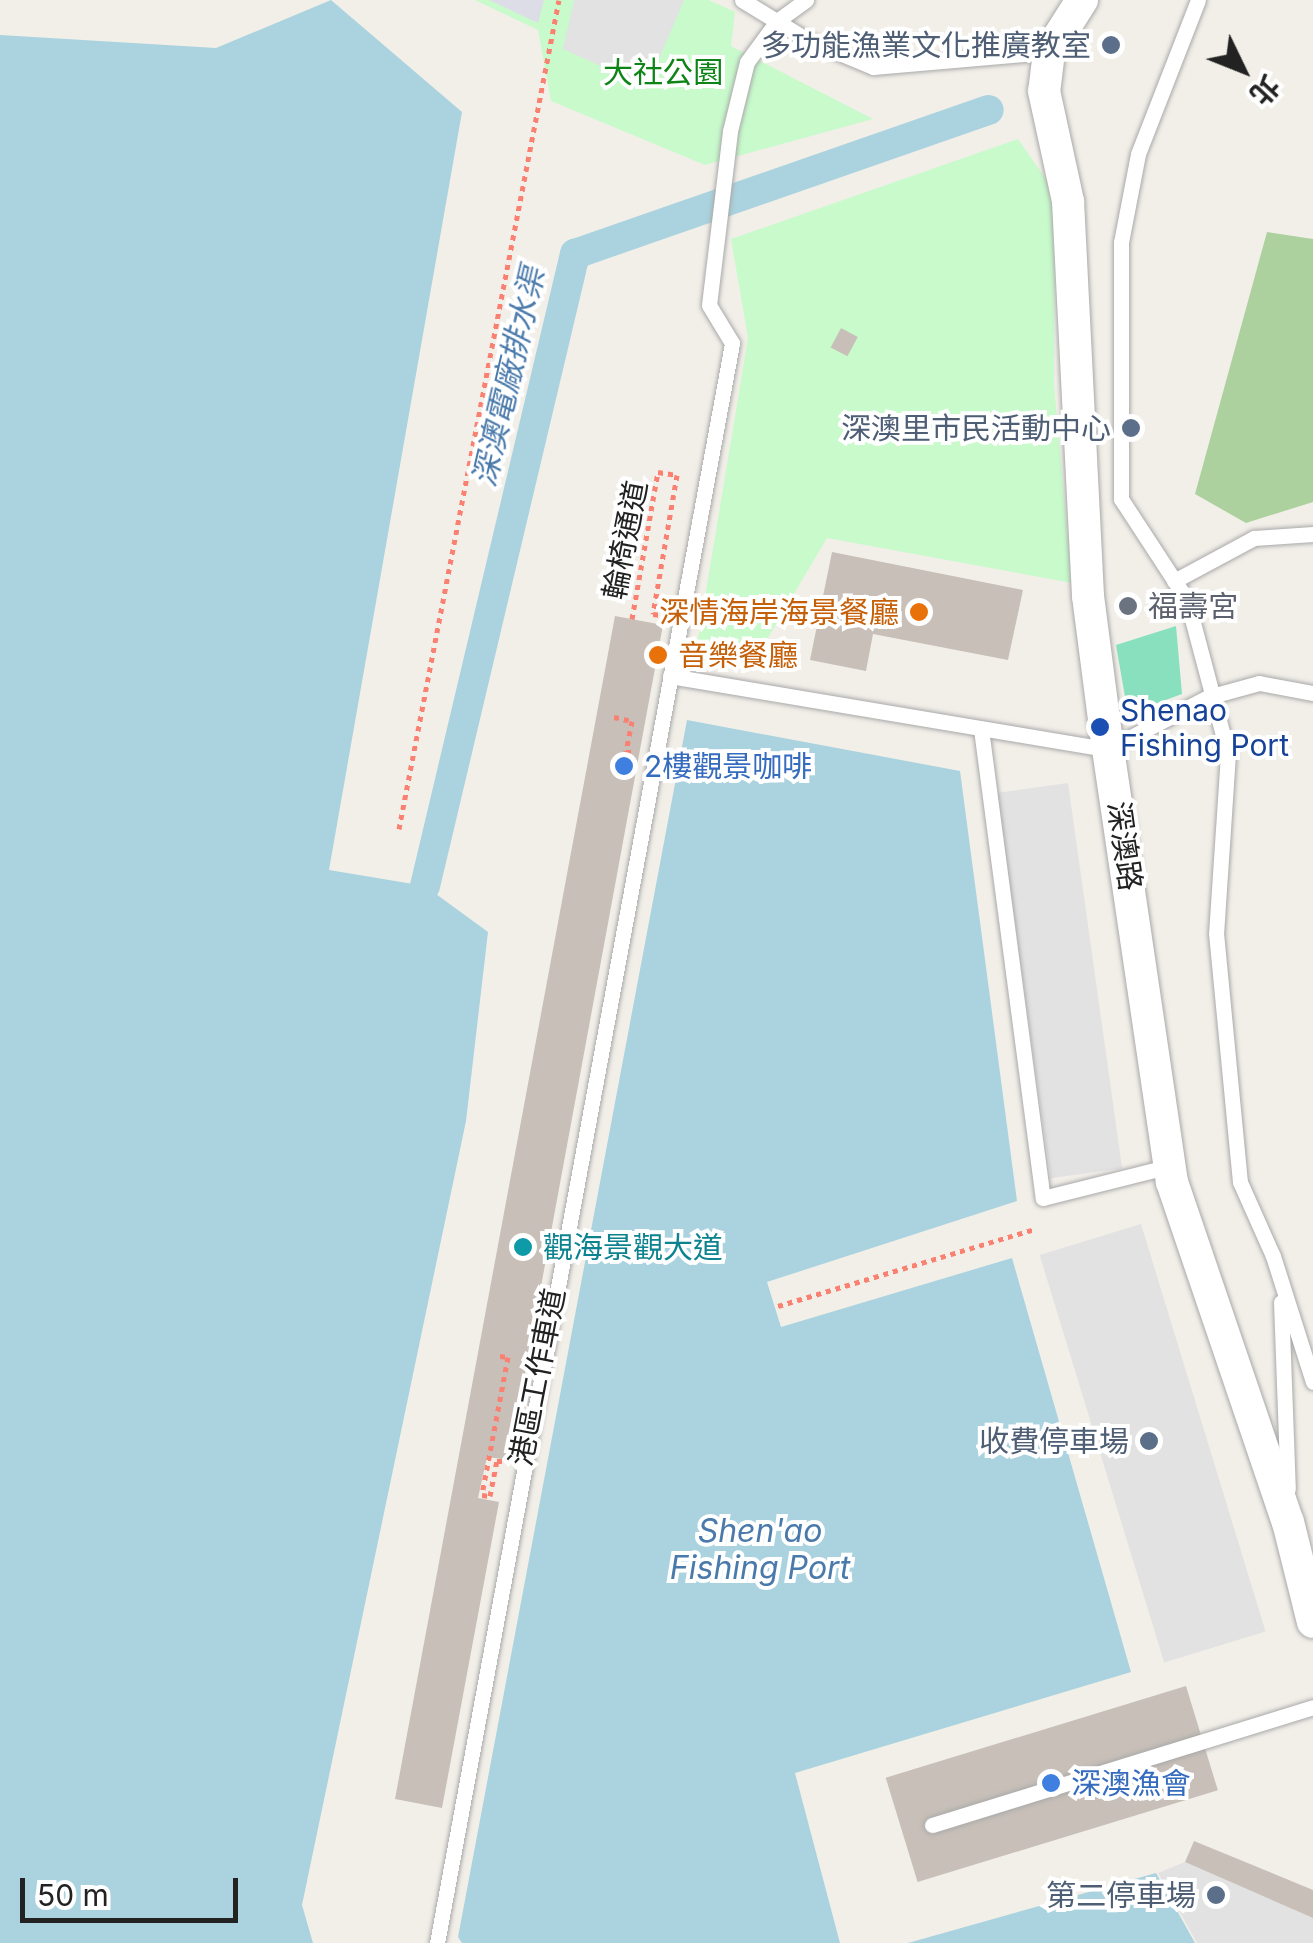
<!DOCTYPE html>
<html>
<head>
<meta charset="utf-8">
<style>
  body { margin:0 }
  #map { position:relative; width:1313px; height:1943px; overflow:hidden; background:#f2efe9; font-family:Inter,"Noto Sans TC",sans-serif }
  div>[style] { position:absolute }
  .forest>* { inset:0; background:#add19e }
  .park>* { inset:0; background:#c8facc }
  .pitch>* { inset:0; background:#88e0be }
  .parking>* { inset:0; background:#e2e2e2; transform-origin:0 0 }
  .plaza>* { inset:0; background:#dddde8 }
  .water>* { inset:0; background:#aad3df }
  .canal>* { height:30px; margin:-15px; padding:0 15px; transform-origin:15px; border-radius:15px; background:#aad3df }
  .building>* { inset:0; background:#c7bfb8; transform-origin:0 0 }
  .path>* { height:5px; margin-top:-2.5px; transform-origin:0; background:repeating-linear-gradient(90deg,#fa8072 0 5px,transparent 0 10px) }
  .roads { filter:drop-shadow(0 0 2px #a9a9a9) drop-shadow(0 0 2px #a9a9a9) }
  .service>* { height:15px; margin:-7.5px; padding:0 7.5px; transform-origin:7.5px; border-radius:7.5px; background:#fff }
  .minor>* { height:32px; margin:-16px; padding:0 16px; transform-origin:16px; border-radius:16px; background:#fff }
  .dots>* { width:28px; height:28px; translate:-50% -50%; box-sizing:border-box; border:5px solid #fff; border-radius:50% }
  span { translate:-50% -50%; white-space:nowrap; text-align:center; line-height:1.15; -webkit-text-stroke:8px #fff; paint-order:stroke }
  .service-label { font-size:30px; color:#4e5e75 }
  .right { translate:-100% -50%; text-align:right }
  .park-label { font-size:30px; color:#0c8416 }
  .street-label { font-size:30px; color:#222 }
  .worship-label { font-size:30px; color:#5b616d }
  .left { translate:0 -50%; text-align:left }
  .food-label { font-size:30px; color:#c56008 }
  .transit-label { font-size:30px; color:#164399 }
  .shop-label { font-size:30px; color:#366cbe }
  .culture-label { font-size:30px; color:#0d838f }
  .water-label { font-size:32px; color:#4a7aab; font-style:italic }
  .north { position:absolute; left:1193px; top:20px; width:100px; height:100px; -webkit-text-stroke:8px #fff; paint-order:stroke; rotate:133deg; font-size:28px; font-weight:700; line-height:40px; text-align:center; color:#222 }
  .north::after { content:''; display:block; margin:auto; width:35px; height:45px; background:#222; clip-path:polygon(50% 0,100% 100%,50% 72%,0 100%) }
  .scale { position:absolute; left:20px; top:1878px; width:218px; height:45px; box-sizing:border-box; border:5px solid #222; border-top:0; padding-left:12px; font-size:30px; line-height:35px; white-space:nowrap; color:#222; -webkit-text-stroke:8px #fff; paint-order:stroke }
</style>
</head>
<body>
<div id="map">
  <div class="forest">
    <i style="clip-path:polygon(1267px 232px,1313px 239px,1313px 502px,1246px 523px,1195px 494px)"></i>
  </div>
  <div class="park">
    <i style="clip-path:polygon(475px 0,709px 0,735px 12px,731px 46px,873px 119px,705px 165px,551px 101px,538px 30px)"></i>
    <i style="clip-path:polygon(1018px 139px,1055px 192px,1054px 385px,1072px 583px,827px 538px,753px 663px,696px 651px,748px 338px,731px 239px)"></i>
  </div>
  <div class="pitch">
    <i style="clip-path:polygon(1176px 626px,1182px 694px,1128px 714px,1116px 645px)"></i>
  </div>
  <div class="parking">
    <i style="clip-path:polygon(574px 0,684px 0,647px 87px,563px 49px)"></i>
    <i style="left:1068px;top:783px;width:389px;height:72px;rotate:82deg"></i>
    <i style="left:1141px;top:1224px;width:426px;height:106px;rotate:73deg"></i>
    <i style="clip-path:polygon(1185px 1862px,1313px 1918px,1313px 1943px,1197px 1943px,1158px 1873px)"></i>
  </div>
  <div class="plaza">
    <i style="clip-path:polygon(489px 0,544px 0,538px 23px)"></i>
  </div>
  <div class="water">
    <i style="clip-path:polygon(331px 0,462px 112px,329px 870px,425px 886px,488px 932px,466px 1121px,302px 1905px,313px 1943px,0 1943px,0 35px,216px 48px)"></i>
    <i style="clip-path:polygon(687px 720px,960px 771px,1017px 1201px,767px 1282px,781px 1327px,1012px 1258px,1131px 1672px,795px 1773px,840px 1943px,462px 1943px,458px 1937px)"></i>
    <i style="clip-path:polygon(1156px 1873px,1195px 1943px,908px 1943px)"></i>
  </div>
  <div class="canal">
    <i style="left:425px;top:886px;width:650px;rotate:-76.65deg"></i>
    <i style="left:575px;top:254px;width:438px;rotate:-19.2deg"></i>
  </div>
  <div class="building">
    <i style="left:841px;top:328px;width:19px;height:22px;rotate:28deg"></i>
    <i style="clip-path:polygon(832px 552px,1023px 590px,1008px 660px,873px 634px,866px 671px,810px 660px)"></i>
    <i style="clip-path:polygon(615px 616px,663px 625px,509px 1460px,487px 1457px,478px 1498px,499px 1502px,442px 1808px,395px 1799px)"></i>
    <i style="left:1186px;top:1686px;width:109px;height:314px;rotate:73deg"></i>
    <i style="clip-path:polygon(1194px 1841px,1313px 1890px,1313px 1918px,1185px 1862px)"></i>
  </div>
  <div class="path">
    <i style="left:632px;top:619px;width:149px;rotate:-80deg"></i>
    <i style="left:658px;top:472px;width:19px;rotate:9deg"></i>
    <i style="left:677px;top:475px;width:141px;rotate:99.8deg"></i>
    <i style="left:653px;top:614px;width:8px;rotate:7deg"></i>
    <i style="left:614px;top:717px;width:18px;rotate:13deg"></i>
    <i style="left:632px;top:721px;width:32px;rotate:101deg"></i>
    <i style="left:626px;top:752px;width:10px"></i>
    <i style="left:399px;top:829px;width:844px;rotate:-79.08deg"></i>
    <i style="left:778px;top:1306px;width:267px;rotate:-16.7deg"></i>
    <i style="left:500px;top:1356px;width:8px;rotate:7deg"></i>
    <i style="left:508px;top:1357px;width:140px;rotate:100.7deg"></i>
    <i style="left:482px;top:1495px;width:8px;rotate:7deg"></i>
    <i style="left:490px;top:1496px;width:36px;rotate:-79deg"></i>
    <i style="left:497px;top:1461px;width:6px"></i>
  </div>
  <div class="roads">
    <div class="service">
      <i style="left:742px;top:0;width:75px;rotate:31.4deg"></i>
      <i style="left:806px;top:39px;width:73px;rotate:22.7deg"></i>
      <i style="left:873px;top:67px;width:177px;rotate:-4.9deg"></i>
      <i style="left:1198px;top:0;width:165px;rotate:111.3deg"></i>
      <i style="left:1138px;top:154px;width:90px;rotate:100.9deg"></i>
      <i style="left:1121px;top:242px;width:257px;rotate:90deg"></i>
      <i style="left:1121px;top:499px;width:121px;rotate:56.8deg"></i>
      <i style="left:1187px;top:600px;width:159px;rotate:75.1deg"></i>
      <i style="left:1228px;top:754px;width:179px;rotate:93.8deg"></i>
      <i style="left:1216px;top:933px;width:250px;rotate:84.5deg"></i>
      <i style="left:1240px;top:1182px;width:81px;rotate:66deg"></i>
      <i style="left:1273px;top:1256px;width:132px;rotate:72.4deg"></i>
      <i style="left:1174px;top:581px;width:91px;rotate:-28.3deg"></i>
      <i style="left:1254px;top:538px;width:59px;rotate:-3.9deg"></i>
      <i style="left:670px;top:676px;width:444px;rotate:9.5deg"></i>
      <i style="left:1108px;top:749px;width:113px;rotate:-27.5deg"></i>
      <i style="left:1208px;top:697px;width:53px;rotate:-15.4deg"></i>
      <i style="left:1259px;top:683px;width:55px;rotate:10.5deg"></i>
      <i style="left:981px;top:729px;width:473px;rotate:82.5deg"></i>
      <i style="left:1043px;top:1198px;width:131px;rotate:-14.1deg"></i>
      <i style="left:1281px;top:1302px;width:187px;rotate:87.9deg"></i>
      <i style="left:932px;top:1825px;width:399px;rotate:-17.2deg"></i>
      <i style="left:437px;top:1943px;width:1627px;rotate:-79.55deg"></i>
      <i style="left:732px;top:343px;width:44px;rotate:-121.2deg"></i>
      <i style="left:709px;top:305px;width:175px;rotate:-83.1deg"></i>
      <i style="left:730px;top:131px;width:71px;rotate:-76.2deg"></i>
      <i style="left:747px;top:62px;width:51px;rotate:-53.8deg"></i>
      <i style="left:777px;top:21px;width:36px;rotate:-36deg"></i>
    </div>
    <div class="minor">
      <i style="left:1082px;top:0;width:62px;rotate:122.4deg"></i>
      <i style="left:1049px;top:52px;width:39px;rotate:97deg"></i>
      <i style="left:1044px;top:91px;width:113px;rotate:77.7deg"></i>
      <i style="left:1068px;top:201px;width:396px;rotate:87.1deg"></i>
      <i style="left:1088px;top:596px;width:154px;rotate:82.6deg"></i>
      <i style="left:1108px;top:749px;width:438px;rotate:81.6deg"></i>
      <i style="left:1172px;top:1182px;width:359px;rotate:71.2deg"></i>
      <i style="left:1288px;top:1522px;width:103px;rotate:76deg"></i>
    </div>
  </div>
  <div class="dots">
    <i style="left:1111px;top:45px;background:#5c6f8a"></i>
    <i style="left:1131px;top:428px;background:#5c6f8a"></i>
    <i style="left:1128px;top:606px;background:#6b7280"></i>
    <i style="left:919px;top:612px;background:#e8710a"></i>
    <i style="left:658px;top:655px;background:#e8710a"></i>
    <i style="left:1100px;top:727px;background:#1a4fb4"></i>
    <i style="left:624px;top:766px;background:#3f7fe0"></i>
    <i style="left:523px;top:1247px;background:#0f9aa8"></i>
    <i style="left:1149px;top:1441px;background:#5c6f8a"></i>
    <i style="left:1051px;top:1783px;background:#3f7fe0"></i>
    <i style="left:1216px;top:1895px;background:#5c6f8a"></i>
  </div>
  <div class="service-label">
    <span class="right" style="left:1091px;top:45px">多功能漁業文化推廣教室</span>
    <span class="right" style="left:1111px;top:428px">深澳里市民活動中心</span>
    <span class="right" style="left:1129px;top:1441px">收費停車場</span>
    <span class="right" style="left:1196px;top:1895px">第二停車場</span>
  </div>
  <div class="park-label">
    <span style="left:663px;top:72px">大社公園</span>
  </div>
  <div class="street-label">
    <span style="left:625px;top:540px;rotate:-79deg">輪椅通道</span>
    <span style="left:1125px;top:846px;rotate:82deg">深澳路</span>
    <span style="left:537px;top:1377px;rotate:-79deg">港區工作車道</span>
  </div>
  <div class="worship-label">
    <span class="left" style="left:1148px;top:606px">福壽宮</span>
  </div>
  <div class="food-label">
    <span class="right" style="left:899px;top:612px">深情海岸海景餐廳</span>
    <span class="left" style="left:678px;top:655px">音樂餐廳</span>
  </div>
  <div class="transit-label">
    <span class="left" style="left:1120px;top:727px">Shenao<br>Fishing Port</span>
  </div>
  <div class="shop-label">
    <span class="left" style="left:644px;top:766px">2樓觀景咖啡</span>
    <span class="left" style="left:1071px;top:1783px">深澳漁會</span>
  </div>
  <div class="culture-label">
    <span class="left" style="left:543px;top:1247px">觀海景觀大道</span>
  </div>
  <div class="water-label">
    <span style="left:509px;top:377px;rotate:-77deg">深澳電廠排水渠</span>
    <span style="left:760px;top:1550px">Shen'ao<br>Fishing Port</span>
  </div>
  <div class="north">北</div>
  <div class="scale">50 m</div>
</div>
</body>
</html>
